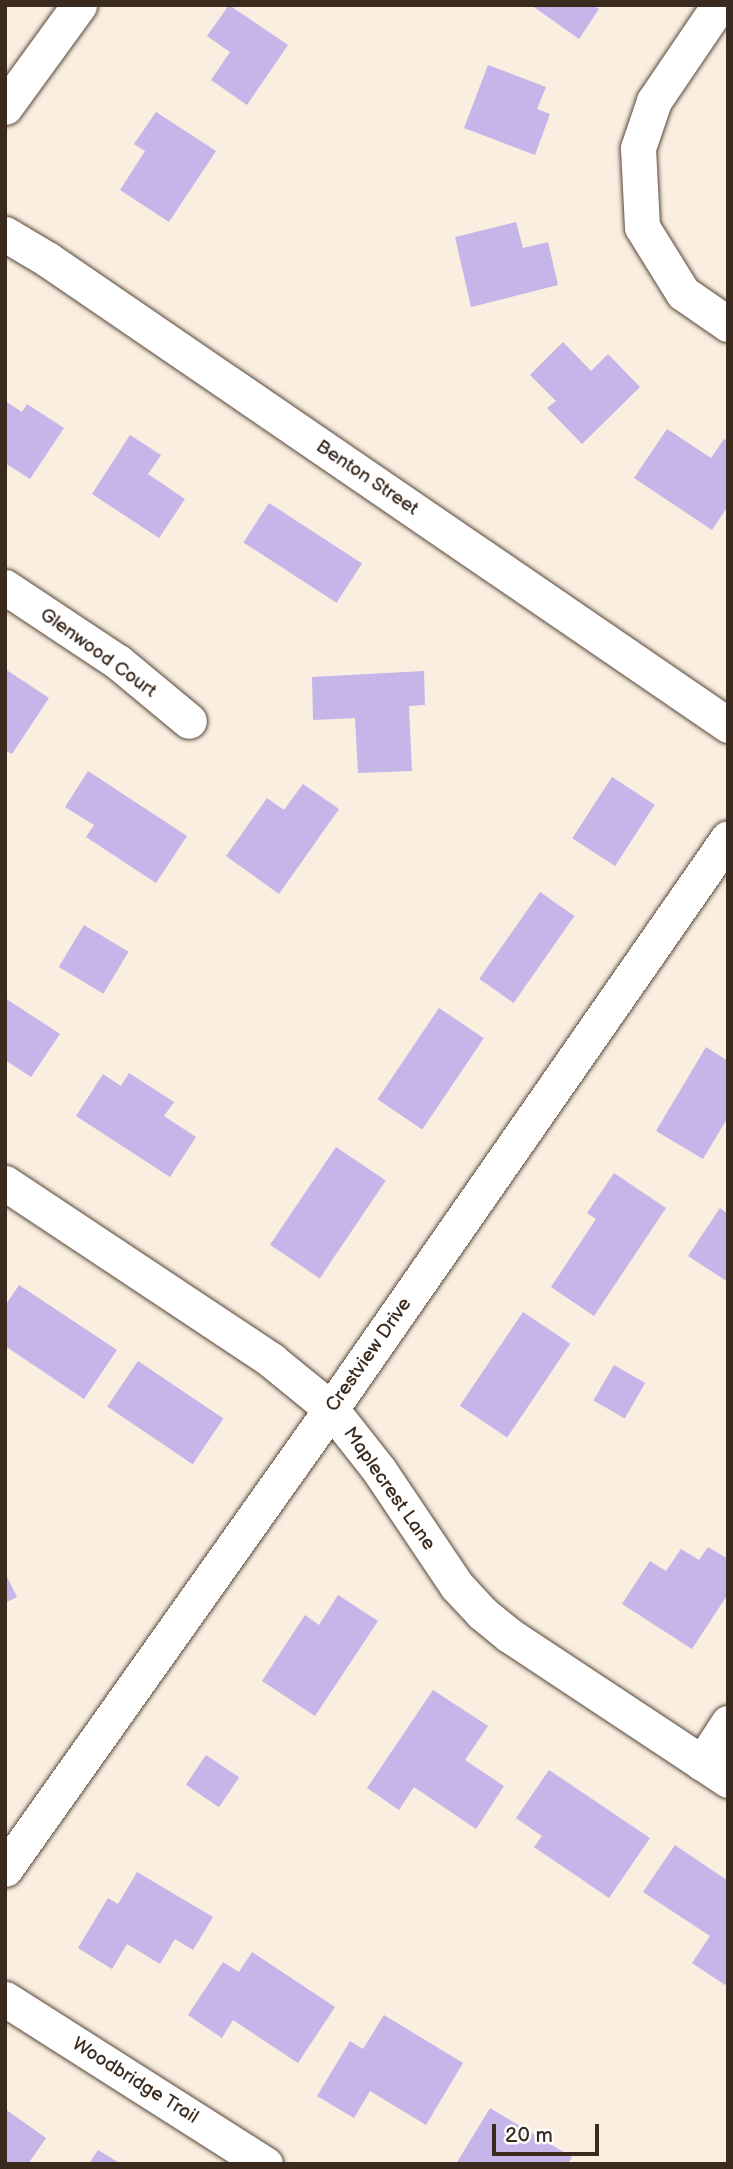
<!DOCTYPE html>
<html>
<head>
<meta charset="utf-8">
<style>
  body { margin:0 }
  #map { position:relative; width:733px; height:2169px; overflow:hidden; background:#f9eedf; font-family:"Balsamiq Sans",sans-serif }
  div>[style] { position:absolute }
  .building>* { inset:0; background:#c5b5e9; transform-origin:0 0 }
  .roads { filter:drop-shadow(0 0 2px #58473b) drop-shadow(0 0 2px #58473b) }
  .minor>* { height:35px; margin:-17.5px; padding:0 17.5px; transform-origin:17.5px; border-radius:17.5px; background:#fff }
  span { translate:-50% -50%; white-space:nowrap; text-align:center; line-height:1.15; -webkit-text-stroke:7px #fff; paint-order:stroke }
  .street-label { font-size:19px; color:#3b2a1e }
  .frame { position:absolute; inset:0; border:7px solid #3b2a1e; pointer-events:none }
  .scale { position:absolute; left:492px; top:2124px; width:107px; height:32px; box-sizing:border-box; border:4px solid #3b2a1e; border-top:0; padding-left:9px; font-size:21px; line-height:24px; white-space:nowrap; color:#3b2a1e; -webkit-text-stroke:5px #fff; paint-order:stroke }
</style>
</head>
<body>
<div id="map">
  <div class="building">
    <i style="clip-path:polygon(229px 5px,288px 45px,247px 105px,211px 80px,230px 52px,207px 36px)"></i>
    <i style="clip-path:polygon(531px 5px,593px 5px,599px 9px,579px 39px)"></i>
    <i style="clip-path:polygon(488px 65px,546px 87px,537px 109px,550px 114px,535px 155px,464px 128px)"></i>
    <i style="clip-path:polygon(156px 112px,216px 151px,169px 222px,120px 190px,145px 151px,134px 144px)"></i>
    <i style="clip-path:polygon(516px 222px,523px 248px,548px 242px,558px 285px,471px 307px,455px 237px)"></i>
    <i style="clip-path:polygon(563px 342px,591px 371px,608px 354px,640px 387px,582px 444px,547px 408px,556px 401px,530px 375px)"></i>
    <i style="clip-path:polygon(5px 401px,22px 412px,27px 404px,64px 428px,30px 479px,5px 463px)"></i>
    <i style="clip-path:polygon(667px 429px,711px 458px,724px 439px,728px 441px,728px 506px,712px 530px,634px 478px)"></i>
    <i style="clip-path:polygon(130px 435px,161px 455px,148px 474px,185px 499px,159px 538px,92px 494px)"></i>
    <i style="left:269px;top:503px;width:111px;height:47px;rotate:33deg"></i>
    <i style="clip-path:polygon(5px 669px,49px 698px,12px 754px,5px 750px)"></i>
    <i style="clip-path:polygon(424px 671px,425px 705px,409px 706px,412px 771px,358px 773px,355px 718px,313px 720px,312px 677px)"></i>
    <i style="clip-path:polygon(88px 771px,187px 836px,156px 883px,86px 837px,94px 825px,65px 807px)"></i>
    <i style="left:612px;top:777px;width:51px;height:73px;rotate:33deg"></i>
    <i style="clip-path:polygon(303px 784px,339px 809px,279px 894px,226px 856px,267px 798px,284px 810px)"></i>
    <i style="left:540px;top:892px;width:42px;height:106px;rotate:35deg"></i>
    <i style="left:84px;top:925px;width:52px;height:49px;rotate:31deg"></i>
    <i style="clip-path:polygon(5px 998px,60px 1034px,31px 1077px,5px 1060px)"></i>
    <i style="left:439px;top:1008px;width:54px;height:110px;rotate:34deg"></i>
    <i style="clip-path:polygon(706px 1047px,728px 1061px,728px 1117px,703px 1159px,656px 1131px)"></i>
    <i style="clip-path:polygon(129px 1073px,174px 1102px,164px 1116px,196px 1137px,170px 1177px,76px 1116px,103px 1074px,121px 1086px)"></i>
    <i style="left:336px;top:1147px;width:60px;height:118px;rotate:34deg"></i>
    <i style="clip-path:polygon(614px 1173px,666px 1208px,594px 1316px,551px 1287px,596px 1219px,587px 1213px)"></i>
    <i style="clip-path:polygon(720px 1208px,728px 1214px,728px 1282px,688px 1256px)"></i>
    <i style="clip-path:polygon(19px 1285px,117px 1350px,84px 1399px,5px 1346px,5px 1306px)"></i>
    <i style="left:523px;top:1312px;width:57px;height:113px;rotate:34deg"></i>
    <i style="left:138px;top:1361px;width:103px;height:55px;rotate:34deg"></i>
    <i style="left:614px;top:1365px;width:36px;height:41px;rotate:30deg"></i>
    <i style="clip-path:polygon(708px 1547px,728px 1559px,728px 1594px,692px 1649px,622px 1604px,650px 1561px,666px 1571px,681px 1549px,699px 1560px)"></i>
    <i style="clip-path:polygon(5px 1573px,17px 1597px,5px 1603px)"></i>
    <i style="clip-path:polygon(338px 1595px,378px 1621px,315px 1716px,262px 1681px,305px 1615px,319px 1625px)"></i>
    <i style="clip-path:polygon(433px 1690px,488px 1726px,465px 1760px,504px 1786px,476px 1829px,414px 1787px,399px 1810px,367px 1788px)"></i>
    <i style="left:206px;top:1755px;width:40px;height:36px;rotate:34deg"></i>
    <i style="clip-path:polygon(549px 1770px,650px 1838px,609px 1898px,534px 1847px,542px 1836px,516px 1818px)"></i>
    <i style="clip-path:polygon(675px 1845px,728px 1881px,728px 1981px,725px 1985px,692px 1963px,710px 1936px,643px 1892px)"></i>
    <i style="clip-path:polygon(137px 1872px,213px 1917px,193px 1950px,175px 1939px,160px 1964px,127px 1944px,112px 1969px,78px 1948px,108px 1898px,118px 1904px)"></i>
    <i style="clip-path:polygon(252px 1952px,335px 2007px,298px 2063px,233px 2020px,222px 2038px,188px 2015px,223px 1962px,239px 1972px)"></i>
    <i style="clip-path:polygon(384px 2015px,463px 2063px,426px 2125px,370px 2091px,354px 2118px,317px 2096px,350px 2041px,363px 2049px)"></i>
    <i style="clip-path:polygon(490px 2108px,572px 2157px,568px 2164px,456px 2164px)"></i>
    <i style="clip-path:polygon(5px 2109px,46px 2138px,28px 2164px,5px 2164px)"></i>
    <i style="clip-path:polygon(98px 2150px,121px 2164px,89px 2164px)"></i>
  </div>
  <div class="roads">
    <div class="minor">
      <i style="left:719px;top:5px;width:116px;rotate:124.1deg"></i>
      <i style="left:654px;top:101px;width:50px;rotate:108.8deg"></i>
      <i style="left:638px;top:148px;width:79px;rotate:87.1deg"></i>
      <i style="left:642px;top:227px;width:78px;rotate:58.2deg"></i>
      <i style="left:683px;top:293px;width:55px;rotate:34.6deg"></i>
      <i style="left:5px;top:107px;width:126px;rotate:-54deg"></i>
      <i style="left:5px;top:234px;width:49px;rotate:30.8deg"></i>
      <i style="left:47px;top:259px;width:825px;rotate:34.38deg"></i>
      <i style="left:5px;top:587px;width:136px;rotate:33.6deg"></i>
      <i style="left:118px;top:662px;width:92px;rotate:39.7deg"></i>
      <i style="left:5px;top:1183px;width:320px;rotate:33.6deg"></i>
      <i style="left:271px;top:1360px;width:77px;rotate:39.2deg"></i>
      <i style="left:331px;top:1409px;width:78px;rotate:51.8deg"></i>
      <i style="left:379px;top:1470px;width:140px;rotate:56.1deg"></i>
      <i style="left:457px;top:1586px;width:37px;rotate:47deg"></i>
      <i style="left:482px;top:1613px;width:35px;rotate:39deg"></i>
      <i style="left:509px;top:1635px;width:263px;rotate:33.5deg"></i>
      <i style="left:702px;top:1763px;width:48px;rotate:-57deg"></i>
      <i style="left:5px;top:1869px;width:564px;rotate:-54.67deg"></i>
      <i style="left:331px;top:1409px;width:695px;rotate:-55.19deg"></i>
      <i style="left:5px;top:1999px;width:308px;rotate:32.4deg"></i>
    </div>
  </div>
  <div class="street-label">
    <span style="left:367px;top:478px;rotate:34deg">Benton Street</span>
    <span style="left:98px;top:653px;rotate:36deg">Glenwood Court</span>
    <span style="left:369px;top:1355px;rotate:-55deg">Crestview Drive</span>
    <span style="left:389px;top:1489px;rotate:55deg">Maplecrest Lane</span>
    <span style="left:135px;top:2081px;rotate:32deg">Woodbridge Trail</span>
  </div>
  <div class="frame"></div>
  <div class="scale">20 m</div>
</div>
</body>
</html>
